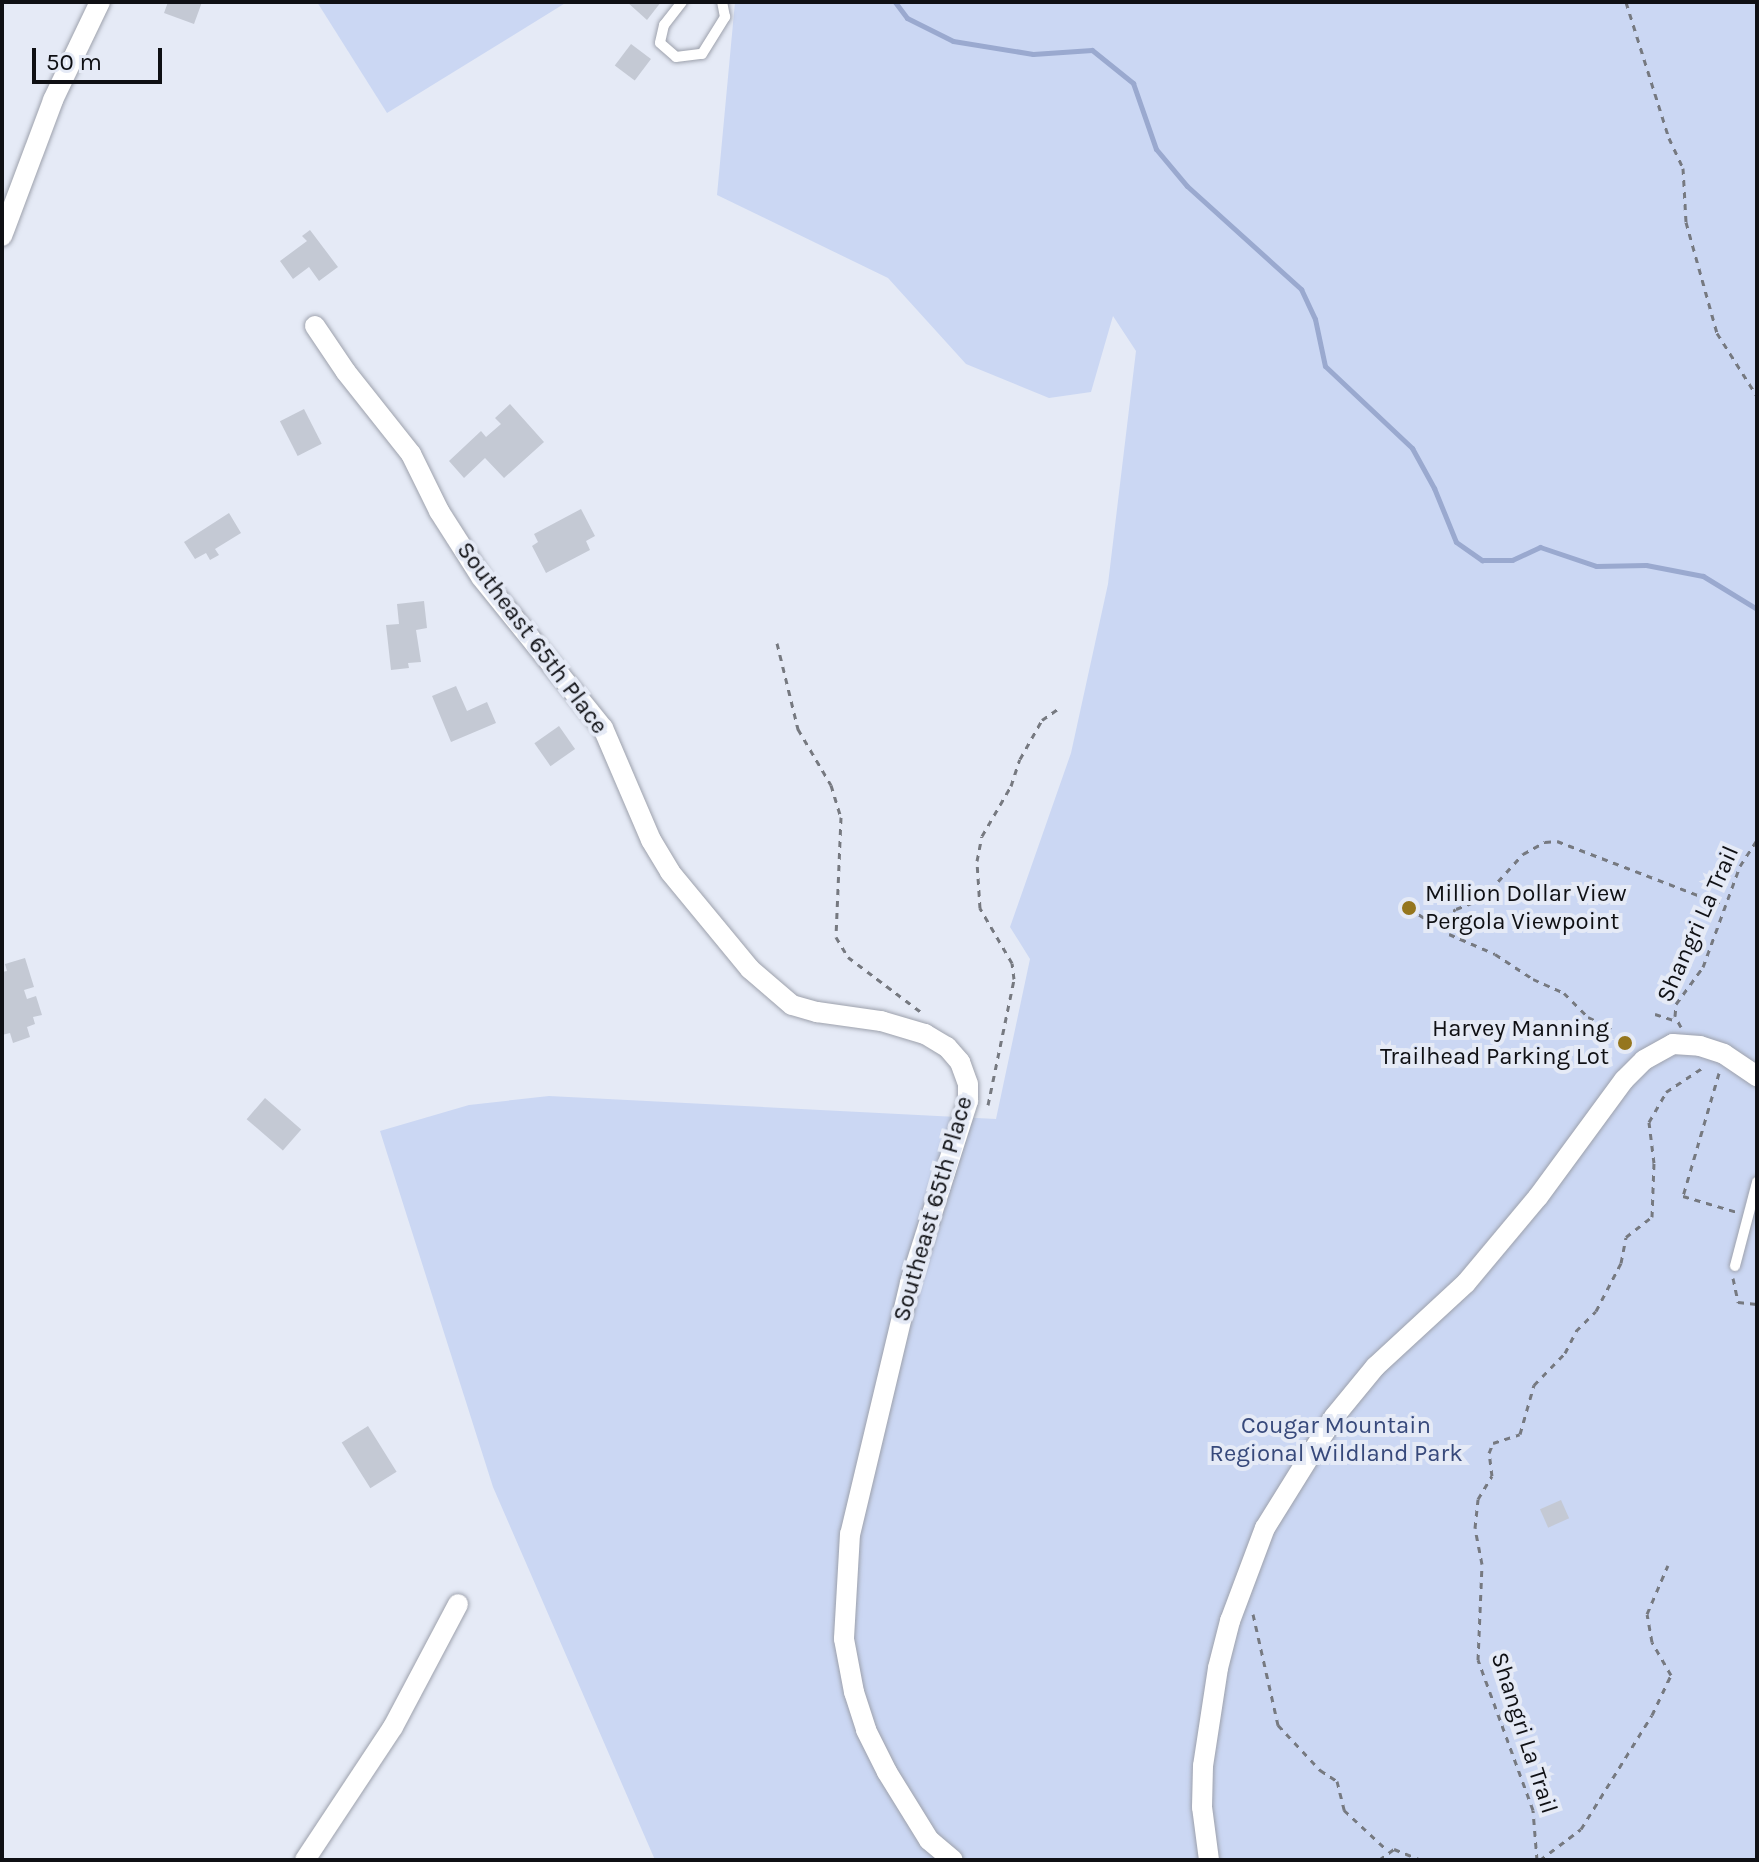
<!DOCTYPE html>
<html>
<head>
<meta charset="utf-8">
<style>
  body { margin:0 }
  #map { position:relative; width:1759px; height:1862px; overflow:hidden; background:#e5eaf6; font-family:Karla,sans-serif }
  div>[style] { position:absolute }
  .green>* { inset:0; background:#cbd7f3 }
  .stream>* { height:5px; margin:-2.5px; padding:0 2.5px; transform-origin:2.5px; border-radius:2.5px; background:#9aa9cf }
  .building>* { inset:0; background:#c4c9d4; transform-origin:0 0 }
  .path>* { height:3px; margin-top:-1.5px; transform-origin:0; background:repeating-linear-gradient(90deg,#767980 0 6px,transparent 0 12px) }
  .roads { filter:drop-shadow(0 0 2px #9da1ac) drop-shadow(0 0 2px #9da1ac) }
  .service>* { height:10px; margin:-5px; padding:0 5px; transform-origin:5px; border-radius:5px; background:#fff }
  .minor>* { height:20px; margin:-10px; padding:0 10px; transform-origin:10px; border-radius:10px; background:#fff }
  .dots>* { width:22px; height:22px; translate:-50% -50%; box-sizing:border-box; border:4px solid #e5eaf6; border-radius:50% }
  span { translate:-50% -50%; white-space:nowrap; text-align:center; line-height:1.15; -webkit-text-stroke:8px #e5eaf6; paint-order:stroke }
  .street-label { font-size:24px; color:#0f1014 }
  .poi-label { font-size:24px; color:#0f1014 }
  .left { translate:0 -50%; text-align:left }
  .right { translate:-100% -50%; text-align:right }
  .park-label { font-size:24px; color:#37497b }
  .frame { position:absolute; inset:0; border:4px solid #0f1014; pointer-events:none }
  .scale { position:absolute; left:32px; top:48px; width:130px; height:36px; box-sizing:border-box; border:4px solid #0f1014; border-top:0; padding-left:10px; font-size:24px; line-height:28px; white-space:nowrap; color:#0f1014; -webkit-text-stroke:6px #e5eaf6; paint-order:stroke }
</style>
</head>
<body>
<div id="map">
  <div class="green">
    <i style="clip-path:polygon(317px 2px,567px 2px,387px 113px)"></i>
    <i style="clip-path:polygon(735px 2px,1757px 2px,1757px 1860px,655px 1860px,493px 1487px,380px 1131px,469px 1105px,549px 1096px,996px 1119px,1030px 959px,1010px 927px,1071px 753px,1108px 584px,1136px 351px,1113px 316px,1091px 392px,1049px 398px,966px 364px,888px 278px,717px 195px)"></i>
  </div>
  <div class="stream">
    <i style="left:895px;top:2px;width:20px;rotate:53deg"></i>
    <i style="left:907px;top:18px;width:51px;rotate:26.6deg"></i>
    <i style="left:953px;top:41px;width:81px;rotate:9.2deg"></i>
    <i style="left:1033px;top:54px;width:59px;rotate:-3.9deg"></i>
    <i style="left:1092px;top:50px;width:53px;rotate:38.8deg"></i>
    <i style="left:1133px;top:83px;width:70px;rotate:70.8deg"></i>
    <i style="left:1156px;top:149px;width:48px;rotate:50deg"></i>
    <i style="left:1187px;top:186px;width:154px;rotate:42.1deg"></i>
    <i style="left:1301px;top:289px;width:33px;rotate:65deg"></i>
    <i style="left:1315px;top:319px;width:48px;rotate:78deg"></i>
    <i style="left:1325px;top:366px;width:120px;rotate:43.3deg"></i>
    <i style="left:1412px;top:448px;width:46px;rotate:61.2deg"></i>
    <i style="left:1434px;top:488px;width:58px;rotate:67.8deg"></i>
    <i style="left:1456px;top:542px;width:32px;rotate:35deg"></i>
    <i style="left:1482px;top:560px;width:30px"></i>
    <i style="left:1512px;top:560px;width:31px;rotate:-25deg"></i>
    <i style="left:1540px;top:547px;width:59px;rotate:18.7deg"></i>
    <i style="left:1596px;top:566px;width:50px;rotate:-1.1deg"></i>
    <i style="left:1646px;top:565px;width:58px;rotate:10.9deg"></i>
    <i style="left:1703px;top:576px;width:63px;rotate:31.4deg"></i>
  </div>
  <div class="building">
    <i style="clip-path:polygon(168px 2px,202px 2px,194px 24px,164px 13px)"></i>
    <i style="clip-path:polygon(627px 2px,661px 2px,647px 20px)"></i>
    <i style="left:631px;top:44px;width:25px;height:27px;rotate:37deg"></i>
    <i style="clip-path:polygon(310px 230px,338px 267px,319px 281px,309px 267px,293px 279px,280px 261px,307px 241px,302px 236px)"></i>
    <i style="clip-path:polygon(510px 404px,544px 442px,504px 478px,485px 458px,464px 478px,449px 461px,481px 431px,486px 437px,501px 424px,495px 418px)"></i>
    <i style="left:304px;top:409px;width:39px;height:27px;rotate:63deg"></i>
    <i style="clip-path:polygon(581px 509px,595px 536px,586px 541px,590px 550px,546px 573px,532px 546px,538px 542px,534px 534px)"></i>
    <i style="clip-path:polygon(229px 513px,241px 533px,215px 549px,219px 555px,210px 560px,206px 553px,195px 559px,184px 542px)"></i>
    <i style="clip-path:polygon(424px 601px,427px 628px,416px 630px,421px 662px,408px 663px,409px 668px,391px 670px,386px 625px,399px 624px,397px 604px)"></i>
    <i style="clip-path:polygon(456px 686px,467px 711px,487px 702px,496px 723px,451px 742px,432px 696px)"></i>
    <i style="left:559px;top:726px;width:28px;height:30px;rotate:55deg"></i>
    <i style="clip-path:polygon(25px 958px,34px 987px,24px 990px,27px 999px,36px 996px,42px 1015px,33px 1017px,35px 1024px,27px 1027px,30px 1037px,13px 1043px,10px 1033px,2px 1035px,2px 972px,7px 971px,5px 964px)"></i>
    <i style="left:265px;top:1098px;width:48px;height:28px;rotate:41deg"></i>
    <i style="left:368px;top:1426px;width:54px;height:31px;rotate:58deg"></i>
    <i style="left:1561px;top:1500px;width:20px;height:23px;rotate:66deg"></i>
  </div>
  <div class="path">
    <i style="left:1626px;top:2px;width:143px;rotate:72.5deg"></i>
    <i style="left:1669px;top:138px;width:33px;rotate:65deg"></i>
    <i style="left:1683px;top:168px;width:54px;rotate:86.8deg"></i>
    <i style="left:1686px;top:222px;width:115px;rotate:74.4deg"></i>
    <i style="left:1717px;top:333px;width:75px;rotate:57.6deg"></i>
    <i style="left:777px;top:643px;width:89px;rotate:76.3deg"></i>
    <i style="left:798px;top:729px;width:65px;rotate:59.5deg"></i>
    <i style="left:831px;top:785px;width:34px;rotate:73deg"></i>
    <i style="left:841px;top:817px;width:120px;rotate:92.4deg"></i>
    <i style="left:836px;top:937px;width:23px;rotate:59deg"></i>
    <i style="left:848px;top:957px;width:91px;rotate:37deg"></i>
    <i style="left:1409px;top:908px;width:48px;rotate:33deg"></i>
    <i style="left:1449px;top:934px;width:50px;rotate:23.5deg"></i>
    <i style="left:1495px;top:954px;width:45px;rotate:33.3deg"></i>
    <i style="left:1533px;top:979px;width:34px;rotate:24deg"></i>
    <i style="left:1564px;top:993px;width:34px;rotate:45deg"></i>
    <i style="left:1588px;top:1017px;width:26px;rotate:25deg"></i>
    <i style="left:1433px;top:924px;width:27px;rotate:-33deg"></i>
    <i style="left:1456px;top:909px;width:28px;rotate:-21deg"></i>
    <i style="left:1482px;top:899px;width:61px;rotate:-47.7deg"></i>
    <i style="left:1523px;top:854px;width:25px;rotate:-29deg"></i>
    <i style="left:1545px;top:842px;width:12px;rotate:-5deg"></i>
    <i style="left:1557px;top:841px;width:181px;rotate:21deg"></i>
    <i style="left:1655px;top:1014px;width:23px;rotate:18deg"></i>
    <i style="left:1681px;top:1027px;width:13px;rotate:-119deg"></i>
    <i style="left:1675px;top:1016px;width:12px;rotate:-85deg"></i>
    <i style="left:1676px;top:1004px;width:46px;rotate:-53.9deg"></i>
    <i style="left:1703px;top:967px;width:108px;rotate:-69.9deg"></i>
    <i style="left:1740px;top:866px;width:31px;rotate:-57deg"></i>
    <i style="left:1719px;top:1073px;width:128px;rotate:106.3deg"></i>
    <i style="left:1683px;top:1196px;width:56px;rotate:16.5deg"></i>
    <i style="left:988px;top:1105px;width:129px;rotate:-78.3deg"></i>
    <i style="left:1014px;top:979px;width:16px;rotate:-97deg"></i>
    <i style="left:1012px;top:963px;width:64px;rotate:-120.2deg"></i>
    <i style="left:980px;top:908px;width:47px;rotate:-93.7deg"></i>
    <i style="left:977px;top:861px;width:25px;rotate:-79deg"></i>
    <i style="left:982px;top:836px;width:58px;rotate:-59.9deg"></i>
    <i style="left:1011px;top:786px;width:28px;rotate:-72deg"></i>
    <i style="left:1020px;top:759px;width:45px;rotate:-60.6deg"></i>
    <i style="left:1042px;top:720px;width:21px;rotate:-35deg"></i>
    <i style="left:1733px;top:1278px;width:25px;rotate:78deg"></i>
    <i style="left:1738px;top:1302px;width:19px;rotate:6deg"></i>
    <i style="left:1253px;top:1614px;width:114px;rotate:77.3deg"></i>
    <i style="left:1278px;top:1725px;width:62px;rotate:47deg"></i>
    <i style="left:1320px;top:1770px;width:20px;rotate:33deg"></i>
    <i style="left:1337px;top:1781px;width:30px;rotate:76deg"></i>
    <i style="left:1344px;top:1810px;width:60px;rotate:43deg"></i>
    <i style="left:1379px;top:1860px;width:19px;rotate:-36deg"></i>
    <i style="left:1394px;top:1849px;width:29px;rotate:22deg"></i>
    <i style="left:1537px;top:1860px;width:50px;rotate:-94.6deg"></i>
    <i style="left:1533px;top:1810px;width:160px;rotate:-110.1deg"></i>
    <i style="left:1478px;top:1660px;width:96px;rotate:-87.6deg"></i>
    <i style="left:1482px;top:1564px;width:37px;rotate:-101deg"></i>
    <i style="left:1475px;top:1528px;width:29px;rotate:-84deg"></i>
    <i style="left:1478px;top:1499px;width:27px;rotate:-59deg"></i>
    <i style="left:1492px;top:1476px;width:23px;rotate:-97deg"></i>
    <i style="left:1489px;top:1453px;width:11px;rotate:-68deg"></i>
    <i style="left:1493px;top:1443px;width:28px;rotate:-18deg"></i>
    <i style="left:1520px;top:1434px;width:51px;rotate:-74.1deg"></i>
    <i style="left:1534px;top:1385px;width:45px;rotate:-45.9deg"></i>
    <i style="left:1565px;top:1353px;width:25px;rotate:-63deg"></i>
    <i style="left:1576px;top:1331px;width:28px;rotate:-45deg"></i>
    <i style="left:1596px;top:1311px;width:54px;rotate:-62.5deg"></i>
    <i style="left:1621px;top:1263px;width:26px;rotate:-79deg"></i>
    <i style="left:1626px;top:1237px;width:33px;rotate:-38deg"></i>
    <i style="left:1652px;top:1217px;width:54px;rotate:-87.9deg"></i>
    <i style="left:1654px;top:1163px;width:41px;rotate:-97deg"></i>
    <i style="left:1649px;top:1122px;width:34px;rotate:-60deg"></i>
    <i style="left:1666px;top:1092px;width:43px;rotate:-33.7deg"></i>
    <i style="left:1540px;top:1860px;width:51px;rotate:-37.1deg"></i>
    <i style="left:1581px;top:1829px;width:134px;rotate:-58.1deg"></i>
    <i style="left:1652px;top:1715px;width:44px;rotate:-64.6deg"></i>
    <i style="left:1671px;top:1675px;width:38px;rotate:-120deg"></i>
    <i style="left:1652px;top:1642px;width:28px;rotate:-100deg"></i>
    <i style="left:1647px;top:1614px;width:53px;rotate:-66.8deg"></i>
  </div>
  <div class="roads">
    <div class="service">
      <i style="left:682px;top:2px;width:29px;rotate:128deg"></i>
      <i style="left:664px;top:25px;width:18px;rotate:103deg"></i>
      <i style="left:660px;top:43px;width:21px;rotate:41deg"></i>
      <i style="left:676px;top:57px;width:26px;rotate:-7deg"></i>
      <i style="left:702px;top:54px;width:44px;rotate:-58.1deg"></i>
      <i style="left:725px;top:17px;width:15px;rotate:-101deg"></i>
      <i style="left:1735px;top:1266px;width:87px;rotate:-75.3deg"></i>
    </div>
    <div class="minor">
      <i style="left:2px;top:236px;width:145px;rotate:-69.4deg"></i>
      <i style="left:53px;top:100px;width:109px;rotate:-64.4deg"></i>
      <i style="left:315px;top:326px;width:55px;rotate:56deg"></i>
      <i style="left:346px;top:372px;width:105px;rotate:51.6deg"></i>
      <i style="left:411px;top:454px;width:64px;rotate:63.8deg"></i>
      <i style="left:439px;top:511px;width:78px;rotate:57.5deg"></i>
      <i style="left:481px;top:577px;width:194px;rotate:51.1deg"></i>
      <i style="left:603px;top:728px;width:122px;rotate:66.8deg"></i>
      <i style="left:651px;top:840px;width:37px;rotate:59deg"></i>
      <i style="left:670px;top:872px;width:126px;rotate:50.5deg"></i>
      <i style="left:750px;top:969px;width:55px;rotate:40.6deg"></i>
      <i style="left:792px;top:1005px;width:26px;rotate:16deg"></i>
      <i style="left:817px;top:1012px;width:65px;rotate:8deg"></i>
      <i style="left:881px;top:1021px;width:46px;rotate:16.5deg"></i>
      <i style="left:925px;top:1034px;width:26px;rotate:31deg"></i>
      <i style="left:947px;top:1047px;width:20px;rotate:49deg"></i>
      <i style="left:960px;top:1062px;width:23px;rotate:70deg"></i>
      <i style="left:968px;top:1084px;width:17px;rotate:90deg"></i>
      <i style="left:968px;top:1101px;width:191px;rotate:107.7deg"></i>
      <i style="left:910px;top:1283px;width:258px;rotate:103.4deg"></i>
      <i style="left:850px;top:1534px;width:105px;rotate:93.3deg"></i>
      <i style="left:844px;top:1639px;width:54px;rotate:79.3deg"></i>
      <i style="left:854px;top:1692px;width:40px;rotate:72deg"></i>
      <i style="left:866px;top:1730px;width:47px;rotate:63.4deg"></i>
      <i style="left:887px;top:1772px;width:80px;rotate:58.3deg"></i>
      <i style="left:929px;top:1840px;width:31px;rotate:40deg"></i>
      <i style="left:305px;top:1860px;width:159px;rotate:-56.5deg"></i>
      <i style="left:393px;top:1727px;width:139px;rotate:-62.1deg"></i>
      <i style="left:1209px;top:1860px;width:53px;rotate:-97.5deg"></i>
      <i style="left:1202px;top:1807px;width:41px;rotate:-88.6deg"></i>
      <i style="left:1203px;top:1766px;width:99px;rotate:-81.3deg"></i>
      <i style="left:1218px;top:1668px;width:49px;rotate:-75.7deg"></i>
      <i style="left:1230px;top:1621px;width:99px;rotate:-69.4deg"></i>
      <i style="left:1265px;top:1528px;width:131px;rotate:-58.1deg"></i>
      <i style="left:1334px;top:1417px;width:65px;rotate:-50.6deg"></i>
      <i style="left:1375px;top:1367px;width:124px;rotate:-42.7deg"></i>
      <i style="left:1466px;top:1283px;width:112px;rotate:-50.1deg"></i>
      <i style="left:1538px;top:1197px;width:145px;rotate:-53.7deg"></i>
      <i style="left:1624px;top:1080px;width:28px;rotate:-45deg"></i>
      <i style="left:1644px;top:1060px;width:33px;rotate:-29deg"></i>
      <i style="left:1673px;top:1044px;width:27px;rotate:4deg"></i>
      <i style="left:1700px;top:1046px;width:25px;rotate:18deg"></i>
      <i style="left:1724px;top:1054px;width:40px;rotate:34deg"></i>
    </div>
  </div>
  <div class="dots">
    <i style="left:1409px;top:908px;background:#95761e"></i>
    <i style="left:1625px;top:1043px;background:#95761e"></i>
  </div>
  <div class="street-label">
    <span style="left:532px;top:638px;rotate:53deg">Southeast 65th Place</span>
    <span style="left:1698px;top:924px;rotate:-66deg">Shangri La Trail</span>
    <span style="left:933px;top:1209px;rotate:-74deg">Southeast 65th Place</span>
    <span style="left:1524px;top:1733px;rotate:72deg">Shangri La Trail</span>
  </div>
  <div class="poi-label">
    <span class="left" style="left:1425px;top:908px">Million Dollar View<br>Pergola Viewpoint</span>
    <span class="right" style="left:1609px;top:1043px">Harvey Manning<br>Trailhead Parking Lot</span>
  </div>
  <div class="park-label">
    <span style="left:1336px;top:1440px">Cougar Mountain<br>Regional Wildland Park</span>
  </div>
  <div class="frame"></div>
  <div class="scale">50 m</div>
</div>
</body>
</html>
